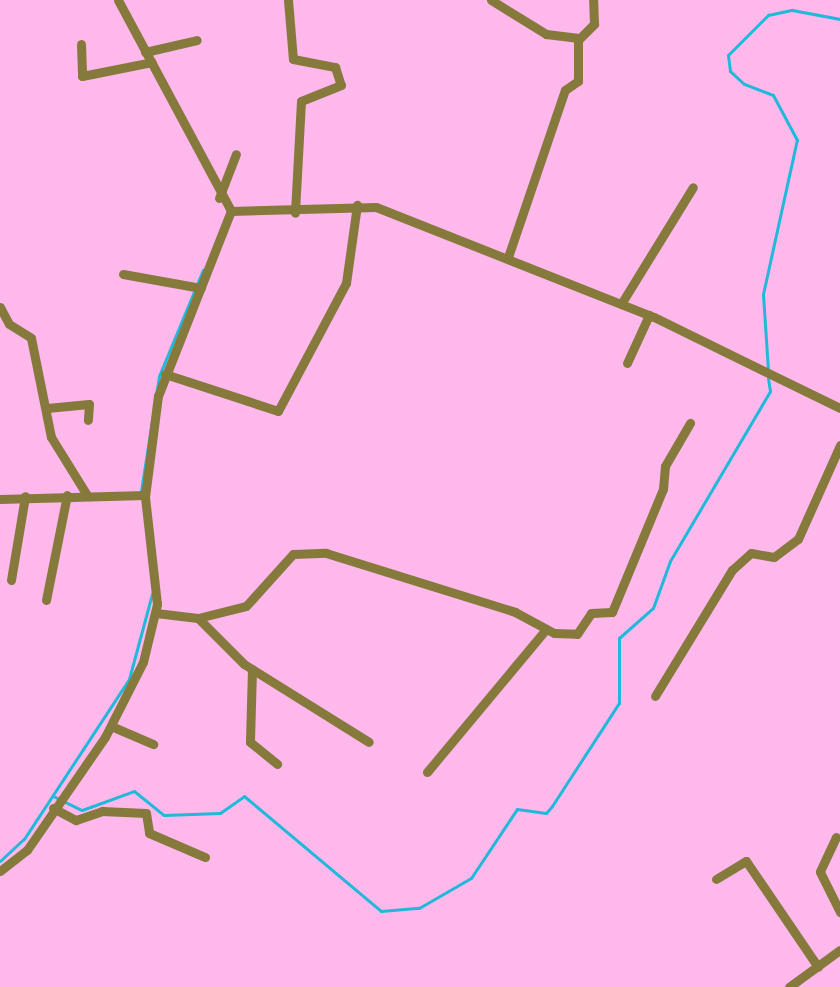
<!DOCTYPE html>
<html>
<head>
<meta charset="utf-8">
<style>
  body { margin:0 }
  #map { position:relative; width:840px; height:987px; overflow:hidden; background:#feb8eb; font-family:Merriweather,serif }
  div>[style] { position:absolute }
  .stream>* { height:3px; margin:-1.5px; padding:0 1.5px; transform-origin:1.5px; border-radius:1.5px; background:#21b9d9 }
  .street>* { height:9px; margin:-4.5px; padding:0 4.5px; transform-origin:4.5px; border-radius:4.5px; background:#86793c }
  span { translate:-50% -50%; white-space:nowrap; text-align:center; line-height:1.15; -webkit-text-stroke:8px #feb8eb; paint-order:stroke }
</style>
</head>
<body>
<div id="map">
  <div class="stream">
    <i style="left:768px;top:370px;width:76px;rotate:-93.8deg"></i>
    <i style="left:763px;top:294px;width:158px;rotate:-77.6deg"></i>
    <i style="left:797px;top:140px;width:51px;rotate:-118.1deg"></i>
    <i style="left:773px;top:95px;width:31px;rotate:-159deg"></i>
    <i style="left:744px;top:84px;width:19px;rotate:-137deg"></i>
    <i style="left:730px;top:71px;width:16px;rotate:-97deg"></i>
    <i style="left:728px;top:55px;width:57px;rotate:-45deg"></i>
    <i style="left:768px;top:15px;width:25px;rotate:-12deg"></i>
    <i style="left:792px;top:10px;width:49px;rotate:10.6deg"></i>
    <i style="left:141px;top:491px;width:116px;rotate:-81.1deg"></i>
    <i style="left:159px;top:376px;width:115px;rotate:-67.5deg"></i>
    <i style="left:53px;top:796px;width:32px;rotate:26deg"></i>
    <i style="left:82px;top:810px;width:55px;rotate:-20.1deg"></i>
    <i style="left:134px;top:791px;width:38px;rotate:39deg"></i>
    <i style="left:164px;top:815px;width:56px;rotate:-2deg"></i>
    <i style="left:220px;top:813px;width:29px;rotate:-35deg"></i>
    <i style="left:244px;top:796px;width:179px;rotate:40deg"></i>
    <i style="left:381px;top:911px;width:38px;rotate:-5deg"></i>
    <i style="left:419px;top:908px;width:60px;rotate:-30deg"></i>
    <i style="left:471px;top:878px;width:83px;rotate:-56.3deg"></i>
    <i style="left:517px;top:809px;width:29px;rotate:8deg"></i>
    <i style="left:546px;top:813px;width:9px;rotate:-49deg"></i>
    <i style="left:552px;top:806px;width:123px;rotate:-57deg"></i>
    <i style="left:619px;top:703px;width:65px;rotate:-90deg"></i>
    <i style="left:619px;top:638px;width:45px;rotate:-41.4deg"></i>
    <i style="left:653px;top:608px;width:50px;rotate:-70.1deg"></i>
    <i style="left:670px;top:561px;width:197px;rotate:-59.5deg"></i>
    <i style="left:770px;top:391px;width:13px;rotate:-99deg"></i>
    <i style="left:0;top:861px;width:33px;rotate:-43deg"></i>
    <i style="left:24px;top:839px;width:191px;rotate:-56.7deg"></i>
    <i style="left:129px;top:679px;width:88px;rotate:-74.9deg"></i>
  </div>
  <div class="street">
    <i style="left:118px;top:0;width:239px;rotate:61.8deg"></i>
    <i style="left:231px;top:211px;width:145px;rotate:-1.6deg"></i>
    <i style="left:376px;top:207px;width:299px;rotate:21.6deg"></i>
    <i style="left:654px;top:317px;width:207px;rotate:26.1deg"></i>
    <i style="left:288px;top:0;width:59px;rotate:85.2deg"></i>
    <i style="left:293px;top:59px;width:43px;rotate:10.8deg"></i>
    <i style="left:335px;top:67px;width:19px;rotate:72deg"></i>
    <i style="left:341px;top:85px;width:43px;rotate:158.2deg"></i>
    <i style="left:301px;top:101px;width:112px;rotate:93.1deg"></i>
    <i style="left:491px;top:0;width:65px;rotate:31.7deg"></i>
    <i style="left:546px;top:34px;width:33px;rotate:7deg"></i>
    <i style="left:81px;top:44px;width:32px;rotate:88deg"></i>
    <i style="left:82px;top:76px;width:71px;rotate:-11.3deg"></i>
    <i style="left:145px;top:52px;width:53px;rotate:-13deg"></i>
    <i style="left:219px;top:198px;width:47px;rotate:-68.9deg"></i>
    <i style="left:508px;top:257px;width:176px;rotate:-71.2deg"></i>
    <i style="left:565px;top:90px;width:16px;rotate:-35deg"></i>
    <i style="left:578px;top:81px;width:41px;rotate:-90deg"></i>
    <i style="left:578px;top:40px;width:23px;rotate:-45deg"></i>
    <i style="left:594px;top:24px;width:24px;rotate:-92deg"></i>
    <i style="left:123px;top:274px;width:79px;rotate:10.2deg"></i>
    <i style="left:621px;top:304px;width:137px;rotate:-58.4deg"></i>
    <i style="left:0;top:307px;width:19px;rotate:62deg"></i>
    <i style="left:9px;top:324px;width:26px;rotate:32deg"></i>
    <i style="left:31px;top:338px;width:101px;rotate:78.6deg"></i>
    <i style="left:51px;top:437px;width:68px;rotate:58.2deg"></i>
    <i style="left:627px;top:363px;width:53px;rotate:-65.4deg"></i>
    <i style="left:165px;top:374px;width:119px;rotate:18.1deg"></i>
    <i style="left:278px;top:411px;width:145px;rotate:-62deg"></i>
    <i style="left:346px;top:283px;width:79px;rotate:-82deg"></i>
    <i style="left:47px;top:408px;width:42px;rotate:-5.4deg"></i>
    <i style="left:89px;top:404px;width:16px;rotate:94deg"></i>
    <i style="left:0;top:499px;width:145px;rotate:-1.6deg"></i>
    <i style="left:11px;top:580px;width:85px;rotate:-80.5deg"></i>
    <i style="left:46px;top:600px;width:107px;rotate:-78.7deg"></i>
    <i style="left:156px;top:613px;width:42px;rotate:6.8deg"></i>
    <i style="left:198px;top:618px;width:65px;rotate:45deg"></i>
    <i style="left:244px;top:664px;width:147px;rotate:32deg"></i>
    <i style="left:198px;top:618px;width:49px;rotate:-14deg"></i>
    <i style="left:246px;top:606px;width:70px;rotate:-47.9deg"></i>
    <i style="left:293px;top:554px;width:33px;rotate:-2deg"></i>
    <i style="left:326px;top:553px;width:198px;rotate:17.3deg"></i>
    <i style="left:515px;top:612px;width:44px;rotate:28.3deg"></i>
    <i style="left:554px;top:633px;width:23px;rotate:2deg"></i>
    <i style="left:577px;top:634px;width:25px;rotate:-56deg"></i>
    <i style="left:591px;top:613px;width:21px;rotate:-3deg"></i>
    <i style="left:612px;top:612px;width:133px;rotate:-67.5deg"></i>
    <i style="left:663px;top:489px;width:23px;rotate:-85deg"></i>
    <i style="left:665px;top:466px;width:50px;rotate:-59.8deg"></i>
    <i style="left:252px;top:669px;width:73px;rotate:91.6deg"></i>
    <i style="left:250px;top:742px;width:35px;rotate:39deg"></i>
    <i style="left:655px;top:696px;width:148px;rotate:-58.6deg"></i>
    <i style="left:732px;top:570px;width:25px;rotate:-42deg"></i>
    <i style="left:751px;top:553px;width:23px;rotate:10deg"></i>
    <i style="left:774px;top:557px;width:30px;rotate:-37deg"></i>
    <i style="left:798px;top:539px;width:103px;rotate:-65.9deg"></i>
    <i style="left:111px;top:726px;width:46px;rotate:23.2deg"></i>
    <i style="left:427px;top:772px;width:186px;rotate:-50.2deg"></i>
    <i style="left:53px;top:808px;width:26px;rotate:28deg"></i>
    <i style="left:76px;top:820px;width:28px;rotate:-19deg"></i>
    <i style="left:102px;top:811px;width:44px;rotate:2.6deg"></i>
    <i style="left:146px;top:813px;width:20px;rotate:81deg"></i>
    <i style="left:149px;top:833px;width:61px;rotate:23.2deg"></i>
    <i style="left:836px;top:837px;width:38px;rotate:115deg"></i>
    <i style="left:820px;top:872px;width:45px;rotate:63.4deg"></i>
    <i style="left:0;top:871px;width:34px;rotate:-38deg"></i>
    <i style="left:27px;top:850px;width:137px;rotate:-55.4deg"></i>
    <i style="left:105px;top:737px;width:84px;rotate:-63.1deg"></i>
    <i style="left:143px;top:662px;width:60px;rotate:-76.4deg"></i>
    <i style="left:157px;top:604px;width:108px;rotate:-96.4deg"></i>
    <i style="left:145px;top:497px;width:102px;rotate:-82.7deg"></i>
    <i style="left:158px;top:396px;width:199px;rotate:-68.5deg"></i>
    <i style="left:716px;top:879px;width:35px;rotate:-31deg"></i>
    <i style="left:746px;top:861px;width:128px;rotate:55.8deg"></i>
    <i style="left:789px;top:987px;width:63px;rotate:-36deg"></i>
  </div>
</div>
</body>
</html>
